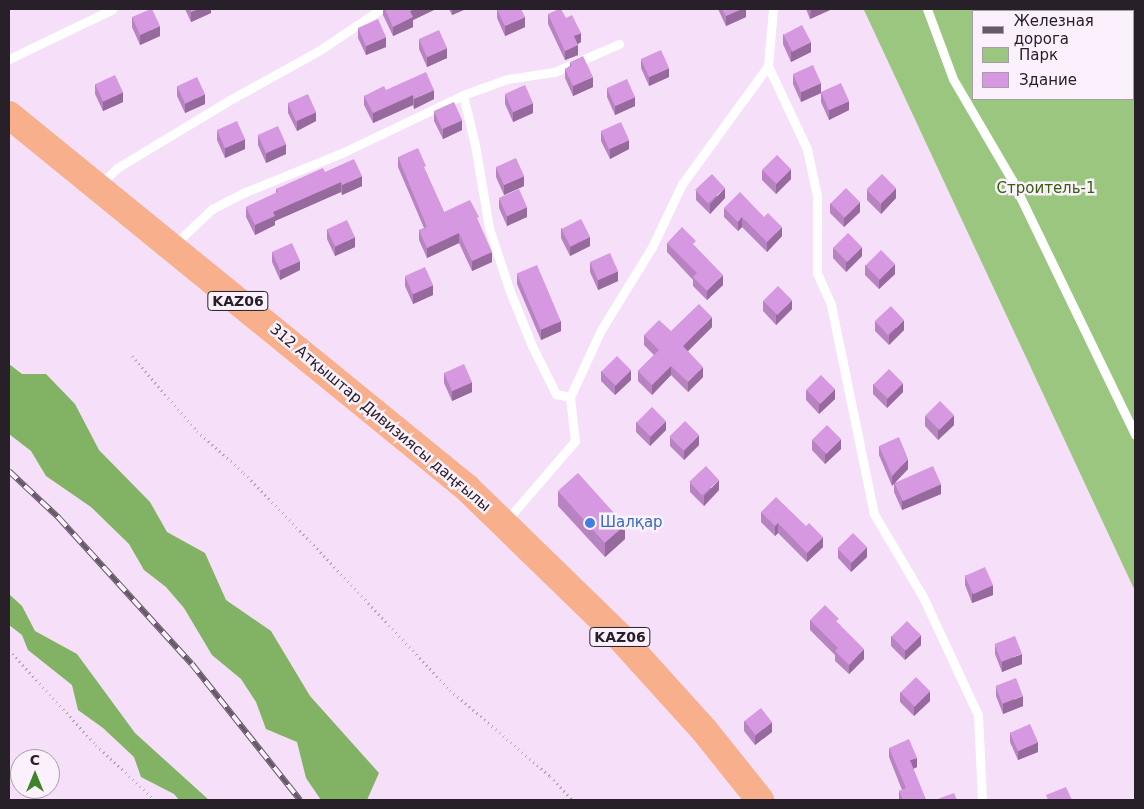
<!DOCTYPE html>
<html>
<head>
<meta charset="utf-8">
<style>
  body { margin:0 }
  #map { position:relative; width:1144px; height:809px; overflow:hidden; background:#f6dff9; font-family:"DejaVu Sans",sans-serif }
  div>[style] { position:absolute }
  .green>* { inset:0; background:#9bc680 }
  .forest>* { inset:0; background:#82b263 }
  .path>* { height:3px; margin-top:-1.5px; transform-origin:0; background:repeating-linear-gradient(90deg,#b4a2b6 0 1px,transparent 0 5px) }
  .service>* { height:9px; margin:-4.5px; padding:0 4.5px; transform-origin:4.5px; border-radius:4.5px; background:#fff }
  .trunk>* { height:28px; margin:-14px; padding:0 14px; transform-origin:14px; border-radius:14px; background:#f8af8c }
  .rail>* { height:5.5px; margin-top:-2.75px; transform-origin:0; background:repeating-linear-gradient(90deg,#fbf1fc 0 11px,#665a68 0 22px); box-sizing:border-box; border-block:1px solid #665a68 }
  .wall>* { inset:0; background:#b883c1 }
  .shaded-wall>* { inset:0; background:#966a9d }
  .building>* { inset:0; background:#d698e0; transform-origin:0 0 }
  .dots>* { width:14px; height:14px; translate:-50% -50%; box-sizing:border-box; border:2px solid #fbf1fc; border-radius:50% }
  span { translate:-50% -50%; white-space:nowrap; text-align:center; line-height:1.15; -webkit-text-stroke:5px #fbf1fc; paint-order:stroke }
  .shield-label span { padding:1px 4px; background:#fbf1fc; border:1px solid; border-radius:4px; -webkit-text-stroke-width:0 }
  .shield-label { font-size:14px; color:#282029; font-weight:700 }
  .park-label { font-size:15px; color:#35600b }
  .street-label { font-size:15px; color:#282029 }
  .shop-label { font-size:15px; color:#366cbe }
  .left { translate:0 -50%; text-align:left }
  .frame { position:absolute; inset:0; border:10px solid #282029; pointer-events:none }
  .legend { position:absolute; left:972px; top:10px; width:162px; height:90px; box-sizing:border-box; background:#fbf1fc; border:1px solid #a79da8; margin:0; padding:6px 9px; list-style:none; font-size:15px; color:#282029 }
  .legend li { display:flex; align-items:center; gap:10px; height:25px }
  .legend b { width:25px; border:1px solid #a79da8 }
  .north { position:absolute; left:10px; top:749px; width:50px; height:50px; box-sizing:border-box; background:#fbf1fc; border:1px solid #a79da8; border-radius:50%; rotate:0deg; font-size:14px; font-weight:700; line-height:20px; text-align:center; color:#282029 }
  .north::after { content:''; display:block; margin:auto; width:18px; height:22px; background:#3f8326; clip-path:polygon(50% 0,100% 100%,50% 72%,0 100%) }
</style>
</head>
<body>
<div id="map">
  <div class="green">
    <i style="clip-path:polygon(evenodd,864px 9px,1135px 9px,1135px 591px,864px 10px,864px 9px,973px 11px,1133px 11px,1133px 99px,973px 99px,973px 11px)"></i>
  </div>
  <div class="forest">
    <i style="clip-path:polygon(9px 364px,22px 374px,46px 374px,75px 404px,99px 450px,150px 502px,167px 532px,205px 553px,226px 600px,271px 631px,310px 696px,379px 773px,367px 800px,321px 800px,306px 778px,297px 742px,266px 729px,256px 702px,241px 679px,212px 655px,184px 608px,166px 587px,144px 570px,129px 544px,91px 507px,46px 476px,31px 451px,9px 434px)"></i>
    <i style="clip-path:polygon(9px 594px,22px 606px,35px 631px,77px 654px,135px 733px,209px 800px,179px 800px,174px 794px,141px 777px,134px 757px,103px 728px,78px 710px,72px 685px,28px 650px,22px 635px,9px 625px)"></i>
  </div>
  <div class="path">
    <i style="left:132px;top:356px;width:99px;rotate:49.1deg"></i>
    <i style="left:197px;top:431px;width:63px;rotate:41.8deg"></i>
    <i style="left:244px;top:473px;width:95px;rotate:45.9deg"></i>
    <i style="left:310px;top:541px;width:204px;rotate:46.8deg"></i>
    <i style="left:450px;top:690px;width:132px;rotate:40.7deg"></i>
    <i style="left:550px;top:776px;width:33px;rotate:47deg"></i>
    <i style="left:9px;top:650px;width:129px;rotate:47.5deg"></i>
    <i style="left:96px;top:745px;width:81px;rotate:43deg"></i>
  </div>
  <div class="service">
    <i style="left:773px;top:9px;width:57px;rotate:95deg"></i>
    <i style="left:768px;top:66px;width:92px;rotate:64.8deg"></i>
    <i style="left:807px;top:149px;width:48px;rotate:78deg"></i>
    <i style="left:817px;top:196px;width:77px;rotate:90deg"></i>
    <i style="left:817px;top:273px;width:35px;rotate:66deg"></i>
    <i style="left:831px;top:305px;width:213px;rotate:78.4deg"></i>
    <i style="left:874px;top:514px;width:96px;rotate:59.4deg"></i>
    <i style="left:923px;top:597px;width:130px;rotate:65deg"></i>
    <i style="left:978px;top:715px;width:85px;rotate:87.3deg"></i>
    <i style="left:927px;top:9px;width:75px;rotate:69.6deg"></i>
    <i style="left:953px;top:79px;width:117px;rotate:59.7deg"></i>
    <i style="left:1012px;top:180px;width:283px;rotate:64.2deg"></i>
    <i style="left:9px;top:59px;width:115px;rotate:-25.7deg"></i>
    <i style="left:463px;top:95px;width:47px;rotate:-20deg"></i>
    <i style="left:507px;top:79px;width:48px;rotate:-8.5deg"></i>
    <i style="left:554px;top:72px;width:71px;rotate:-23.3deg"></i>
    <i style="left:99px;top:185px;width:25px;rotate:-43deg"></i>
    <i style="left:117px;top:168px;width:130px;rotate:-31.1deg"></i>
    <i style="left:228px;top:101px;width:105px;rotate:-29deg"></i>
    <i style="left:320px;top:50px;width:73px;rotate:-33.9deg"></i>
    <i style="left:174px;top:245px;width:52px;rotate:-43.5deg"></i>
    <i style="left:212px;top:209px;width:35px;rotate:-27deg"></i>
    <i style="left:243px;top:193px;width:109px;rotate:-22.1deg"></i>
    <i style="left:344px;top:152px;width:132px;rotate:-25.6deg"></i>
    <i style="left:463px;top:95px;width:51px;rotate:76.5deg"></i>
    <i style="left:475px;top:145px;width:84px;rotate:80.4deg"></i>
    <i style="left:489px;top:228px;width:64px;rotate:71.8deg"></i>
    <i style="left:509px;top:289px;width:61px;rotate:68deg"></i>
    <i style="left:532px;top:346px;width:54px;rotate:63.4deg"></i>
    <i style="left:556px;top:394px;width:14px;rotate:12deg"></i>
    <i style="left:506px;top:521px;width:106px;rotate:-49.2deg"></i>
    <i style="left:575px;top:441px;width:44px;rotate:-96.5deg"></i>
    <i style="left:570px;top:397px;width:74px;rotate:-65.2deg"></i>
    <i style="left:601px;top:330px;width:97px;rotate:-58.4deg"></i>
    <i style="left:652px;top:247px;width:70px;rotate:-64.5deg"></i>
    <i style="left:682px;top:184px;width:146px;rotate:-53.9deg"></i>
  </div>
  <div class="trunk">
    <i style="left:9px;top:115px;width:591px;rotate:39.16deg"></i>
    <i style="left:467px;top:488px;width:212px;rotate:44.2deg"></i>
    <i style="left:619px;top:636px;width:127px;rotate:47.9deg"></i>
    <i style="left:704px;top:730px;width:90px;rotate:51.3deg"></i>
  </div>
  <div class="rail">
    <i style="left:9px;top:471px;width:69px;rotate:43.2deg"></i>
    <i style="left:59px;top:518px;width:197px;rotate:47.7deg"></i>
    <i style="left:192px;top:664px;width:174px;rotate:51.5deg"></i>
  </div>
  <div class="wall">
    <i style="clip-path:polygon(185px 9px,211px 9px,211px 13px,191px 22px)"></i>
    <i style="clip-path:polygon(383px 9px,436px 9px,413px 20px,413px 27px,393px 36px,383px 15px)"></i>
    <i style="clip-path:polygon(449px 9px,466px 9px,452px 15px)"></i>
    <i style="clip-path:polygon(497px 9px,525px 27px,505px 36px,497px 18px)"></i>
    <i style="clip-path:polygon(718px 9px,746px 9px,746px 17px,726px 26px)"></i>
    <i style="clip-path:polygon(806px 9px,830px 9px,830px 10px,810px 19px)"></i>
    <i style="clip-path:polygon(548px 14px,566px 18px,581px 42px,578px 44px,578px 55px,565px 60px,548px 24px)"></i>
    <i style="clip-path:polygon(132px 17px,160px 36px,140px 45px,132px 27px)"></i>
    <i style="clip-path:polygon(358px 28px,386px 47px,366px 55px,358px 38px)"></i>
    <i style="clip-path:polygon(783px 34px,811px 52px,791px 62px,783px 44px)"></i>
    <i style="clip-path:polygon(419px 39px,447px 58px,427px 67px,419px 49px)"></i>
    <i style="clip-path:polygon(641px 59px,669px 77px,649px 86px,641px 68px)"></i>
    <i style="clip-path:polygon(570px 62px,593px 87px,573px 96px,565px 78px,565px 69px,570px 66px)"></i>
    <i style="clip-path:polygon(793px 75px,821px 93px,801px 102px,793px 84px)"></i>
    <i style="clip-path:polygon(95px 84px,123px 102px,103px 111px,95px 94px)"></i>
    <i style="clip-path:polygon(177px 86px,205px 104px,185px 113px,177px 96px)"></i>
    <i style="clip-path:polygon(607px 88px,635px 106px,615px 115px,607px 97px)"></i>
    <i style="clip-path:polygon(386px 90px,434px 99px,414px 109px,413px 105px,373px 123px,364px 105px,364px 96px)"></i>
    <i style="clip-path:polygon(821px 92px,849px 110px,829px 120px,821px 102px)"></i>
    <i style="clip-path:polygon(505px 94px,533px 113px,513px 122px,505px 104px)"></i>
    <i style="clip-path:polygon(288px 103px,316px 121px,297px 131px,288px 113px)"></i>
    <i style="clip-path:polygon(434px 111px,462px 130px,443px 139px,434px 121px)"></i>
    <i style="clip-path:polygon(217px 131px,245px 149px,225px 158px,217px 140px)"></i>
    <i style="clip-path:polygon(601px 131px,629px 149px,610px 159px,601px 141px)"></i>
    <i style="clip-path:polygon(258px 135px,286px 154px,266px 163px,258px 145px)"></i>
    <i style="clip-path:polygon(398px 157px,426px 172px,444px 212px,479px 223px,492px 262px,472px 271px,459px 243px,427px 258px,419px 240px,419px 230px,424px 228px,398px 167px)"></i>
    <i style="clip-path:polygon(496px 167px,524px 186px,504px 195px,496px 177px)"></i>
    <i style="clip-path:polygon(762px 170px,791px 179px,776px 194px,762px 180px)"></i>
    <i style="clip-path:polygon(325px 172px,362px 186px,342px 195px,341px 192px,275px 221px,275px 225px,255px 235px,246px 217px,246px 207px,276px 193px,276px 189px)"></i>
    <i style="clip-path:polygon(696px 190px,725px 198px,710px 214px,696px 200px)"></i>
    <i style="clip-path:polygon(867px 190px,896px 198px,881px 214px,867px 200px)"></i>
    <i style="clip-path:polygon(499px 199px,527px 217px,507px 226px,499px 208px)"></i>
    <i style="clip-path:polygon(830px 203px,860px 212px,844px 227px,830px 213px)"></i>
    <i style="clip-path:polygon(724px 208px,782px 236px,767px 252px,742px 227px,738px 231px,724px 217px)"></i>
    <i style="clip-path:polygon(561px 228px,590px 246px,570px 256px,561px 238px)"></i>
    <i style="clip-path:polygon(327px 229px,355px 247px,335px 256px,327px 239px)"></i>
    <i style="clip-path:polygon(667px 243px,696px 248px,723px 285px,707px 300px,693px 286px,693px 280px,667px 252px)"></i>
    <i style="clip-path:polygon(833px 248px,862px 256px,846px 272px,833px 258px)"></i>
    <i style="clip-path:polygon(272px 252px,300px 270px,280px 280px,272px 262px)"></i>
    <i style="clip-path:polygon(590px 262px,618px 281px,598px 290px,590px 272px)"></i>
    <i style="clip-path:polygon(865px 265px,895px 274px,879px 289px,865px 275px)"></i>
    <i style="clip-path:polygon(517px 274px,561px 331px,541px 340px,517px 284px)"></i>
    <i style="clip-path:polygon(405px 277px,433px 295px,413px 304px,405px 286px)"></i>
    <i style="clip-path:polygon(763px 301px,792px 309px,776px 325px,763px 311px)"></i>
    <i style="clip-path:polygon(875px 321px,904px 330px,889px 345px,875px 331px)"></i>
    <i style="clip-path:polygon(712px 327px,688px 351px,703px 377px,688px 392px,671px 375px,652px 395px,638px 381px,638px 371px,654px 355px,644px 345px,644px 335px,671px 331px)"></i>
    <i style="clip-path:polygon(601px 371px,631px 380px,615px 395px,601px 381px)"></i>
    <i style="clip-path:polygon(444px 373px,472px 392px,452px 401px,444px 383px)"></i>
    <i style="clip-path:polygon(873px 384px,903px 392px,887px 408px,873px 394px)"></i>
    <i style="clip-path:polygon(806px 390px,835px 399px,819px 414px,806px 400px)"></i>
    <i style="clip-path:polygon(925px 416px,954px 425px,938px 440px,925px 426px)"></i>
    <i style="clip-path:polygon(636px 422px,666px 430px,650px 446px,636px 432px)"></i>
    <i style="clip-path:polygon(670px 437px,699px 445px,684px 460px,670px 446px)"></i>
    <i style="clip-path:polygon(812px 440px,841px 449px,825px 464px,812px 450px)"></i>
    <i style="clip-path:polygon(879px 446px,908px 469px,895px 482px,941px 494px,902px 510px,894px 492px,894px 483px,892px 486px,879px 455px)"></i>
    <i style="clip-path:polygon(690px 482px,719px 490px,704px 506px,690px 492px)"></i>
    <i style="clip-path:polygon(558px 491px,625px 539px,605px 557px,558px 506px)"></i>
    <i style="clip-path:polygon(761px 512px,823px 547px,807px 562px,778px 533px,775px 536px,761px 522px)"></i>
    <i style="clip-path:polygon(838px 549px,867px 557px,851px 572px,838px 558px)"></i>
    <i style="clip-path:polygon(965px 575px,993px 595px,972px 603px,965px 585px)"></i>
    <i style="clip-path:polygon(810px 620px,839px 624px,864px 659px,849px 674px,835px 661px,835px 655px,810px 630px)"></i>
    <i style="clip-path:polygon(891px 636px,921px 645px,905px 660px,891px 646px)"></i>
    <i style="clip-path:polygon(995px 644px,1022px 664px,1002px 672px,995px 654px)"></i>
    <i style="clip-path:polygon(996px 686px,1023px 706px,1003px 714px,996px 696px)"></i>
    <i style="clip-path:polygon(900px 692px,930px 701px,914px 716px,900px 702px)"></i>
    <i style="clip-path:polygon(744px 721px,772px 732px,755px 745px,744px 731px)"></i>
    <i style="clip-path:polygon(1010px 732px,1038px 752px,1018px 760px,1010px 742px)"></i>
    <i style="clip-path:polygon(889px 748px,917px 767px,913px 769px,926px 800px,899px 800px,899px 791px,902px 790px,889px 757px)"></i>
  </div>
  <div class="shaded-wall">
    <i style="clip-path:polygon(199px 9px,211px 9px,211px 13px,191px 22px,191px 12px)"></i>
    <i style="clip-path:polygon(415px 9px,436px 9px,413px 20px,413px 27px,393px 36px,393px 27px,410px 11px)"></i>
    <i style="clip-path:polygon(452px 9px,466px 9px,452px 15px)"></i>
    <i style="clip-path:polygon(742px 9px,746px 9px,746px 17px,726px 26px,726px 16px)"></i>
    <i style="clip-path:polygon(811px 9px,830px 9px,830px 10px,810px 19px)"></i>
    <i style="clip-path:polygon(525px 17px,525px 27px,505px 36px,505px 26px)"></i>
    <i style="clip-path:polygon(160px 26px,160px 36px,140px 45px,140px 35px)"></i>
    <i style="clip-path:polygon(581px 33px,581px 42px,574px 46px,574px 36px)"></i>
    <i style="clip-path:polygon(386px 37px,386px 47px,366px 55px,366px 46px)"></i>
    <i style="clip-path:polygon(811px 42px,811px 52px,791px 62px,791px 52px)"></i>
    <i style="clip-path:polygon(578px 45px,578px 55px,565px 60px,565px 51px)"></i>
    <i style="clip-path:polygon(447px 48px,447px 58px,427px 67px,427px 57px)"></i>
    <i style="clip-path:polygon(669px 68px,669px 77px,649px 86px,649px 77px)"></i>
    <i style="clip-path:polygon(593px 77px,593px 87px,573px 96px,573px 86px)"></i>
    <i style="clip-path:polygon(821px 83px,821px 93px,801px 102px,801px 92px)"></i>
    <i style="clip-path:polygon(434px 90px,434px 99px,414px 109px,414px 99px)"></i>
    <i style="clip-path:polygon(123px 92px,123px 102px,103px 111px,103px 102px)"></i>
    <i style="clip-path:polygon(205px 94px,205px 104px,185px 113px,185px 104px)"></i>
    <i style="clip-path:polygon(413px 95px,413px 105px,373px 123px,373px 113px)"></i>
    <i style="clip-path:polygon(635px 97px,635px 106px,615px 115px,615px 105px)"></i>
    <i style="clip-path:polygon(849px 101px,849px 110px,829px 120px,829px 110px)"></i>
    <i style="clip-path:polygon(533px 103px,533px 113px,513px 122px,513px 112px)"></i>
    <i style="clip-path:polygon(316px 112px,316px 121px,297px 131px,297px 121px)"></i>
    <i style="clip-path:polygon(462px 120px,462px 130px,443px 139px,443px 129px)"></i>
    <i style="clip-path:polygon(245px 139px,245px 149px,225px 158px,225px 148px)"></i>
    <i style="clip-path:polygon(629px 140px,629px 149px,610px 159px,610px 149px)"></i>
    <i style="clip-path:polygon(286px 144px,286px 154px,266px 163px,266px 153px)"></i>
    <i style="clip-path:polygon(791px 169px,791px 179px,776px 194px,776px 184px)"></i>
    <i style="clip-path:polygon(362px 176px,362px 186px,342px 195px,342px 185px)"></i>
    <i style="clip-path:polygon(524px 176px,524px 186px,504px 195px,504px 185px)"></i>
    <i style="clip-path:polygon(341px 182px,341px 192px,275px 221px,275px 225px,255px 235px,255px 225px,273px 212px)"></i>
    <i style="clip-path:polygon(725px 188px,725px 198px,710px 214px,710px 204px)"></i>
    <i style="clip-path:polygon(896px 188px,896px 198px,881px 214px,881px 204px)"></i>
    <i style="clip-path:polygon(860px 202px,860px 212px,844px 227px,844px 217px)"></i>
    <i style="clip-path:polygon(527px 207px,527px 217px,507px 226px,507px 216px)"></i>
    <i style="clip-path:polygon(742px 217px,742px 227px,738px 231px,738px 222px)"></i>
    <i style="clip-path:polygon(782px 227px,782px 236px,767px 252px,767px 242px)"></i>
    <i style="clip-path:polygon(459px 233px,459px 243px,427px 258px,427px 248px)"></i>
    <i style="clip-path:polygon(355px 237px,355px 247px,335px 256px,335px 247px)"></i>
    <i style="clip-path:polygon(590px 237px,590px 246px,570px 256px,570px 246px)"></i>
    <i style="clip-path:polygon(862px 247px,862px 256px,846px 272px,846px 262px)"></i>
    <i style="clip-path:polygon(492px 252px,492px 262px,472px 271px,472px 261px)"></i>
    <i style="clip-path:polygon(300px 261px,300px 270px,280px 280px,280px 270px)"></i>
    <i style="clip-path:polygon(895px 264px,895px 274px,879px 289px,879px 279px)"></i>
    <i style="clip-path:polygon(618px 271px,618px 281px,598px 290px,598px 280px)"></i>
    <i style="clip-path:polygon(723px 275px,723px 285px,707px 300px,707px 291px)"></i>
    <i style="clip-path:polygon(433px 285px,433px 295px,413px 304px,413px 294px)"></i>
    <i style="clip-path:polygon(792px 300px,792px 309px,776px 325px,776px 315px)"></i>
    <i style="clip-path:polygon(712px 317px,712px 327px,683px 356px,683px 346px)"></i>
    <i style="clip-path:polygon(904px 320px,904px 330px,889px 345px,889px 335px)"></i>
    <i style="clip-path:polygon(561px 321px,561px 331px,541px 340px,541px 330px)"></i>
    <i style="clip-path:polygon(671px 366px,671px 375px,652px 395px,652px 385px)"></i>
    <i style="clip-path:polygon(703px 367px,703px 377px,688px 392px,688px 382px)"></i>
    <i style="clip-path:polygon(631px 370px,631px 380px,615px 395px,615px 385px)"></i>
    <i style="clip-path:polygon(472px 382px,472px 392px,452px 401px,452px 391px)"></i>
    <i style="clip-path:polygon(903px 383px,903px 392px,887px 408px,887px 398px)"></i>
    <i style="clip-path:polygon(835px 389px,835px 399px,819px 414px,819px 404px)"></i>
    <i style="clip-path:polygon(954px 415px,954px 425px,938px 440px,938px 430px)"></i>
    <i style="clip-path:polygon(666px 421px,666px 430px,650px 446px,650px 436px)"></i>
    <i style="clip-path:polygon(699px 435px,699px 445px,684px 460px,684px 451px)"></i>
    <i style="clip-path:polygon(841px 439px,841px 449px,825px 464px,825px 454px)"></i>
    <i style="clip-path:polygon(908px 459px,908px 469px,892px 486px,892px 476px)"></i>
    <i style="clip-path:polygon(719px 480px,719px 490px,704px 506px,704px 496px)"></i>
    <i style="clip-path:polygon(941px 484px,941px 494px,902px 510px,902px 500px)"></i>
    <i style="clip-path:polygon(778px 523px,778px 533px,775px 536px,775px 526px)"></i>
    <i style="clip-path:polygon(625px 525px,625px 539px,605px 557px,605px 542px)"></i>
    <i style="clip-path:polygon(823px 537px,823px 547px,807px 562px,807px 553px)"></i>
    <i style="clip-path:polygon(867px 547px,867px 557px,851px 572px,851px 563px)"></i>
    <i style="clip-path:polygon(993px 585px,993px 595px,972px 603px,972px 593px)"></i>
    <i style="clip-path:polygon(921px 635px,921px 645px,905px 660px,905px 650px)"></i>
    <i style="clip-path:polygon(864px 649px,864px 659px,849px 674px,849px 665px)"></i>
    <i style="clip-path:polygon(1022px 654px,1022px 664px,1002px 672px,1002px 662px)"></i>
    <i style="clip-path:polygon(930px 691px,930px 701px,914px 716px,914px 706px)"></i>
    <i style="clip-path:polygon(1023px 696px,1023px 706px,1003px 714px,1003px 704px)"></i>
    <i style="clip-path:polygon(772px 722px,772px 732px,755px 745px,755px 736px)"></i>
    <i style="clip-path:polygon(1038px 742px,1038px 752px,1018px 760px,1018px 751px)"></i>
    <i style="clip-path:polygon(917px 758px,917px 767px,910px 770px,910px 760px)"></i>
  </div>
  <div class="building">
    <i style="clip-path:polygon(151px 9px,152px 9px,160px 26px,140px 35px,132px 17px)"></i>
    <i style="clip-path:polygon(190px 9px,199px 9px,191px 12px)"></i>
    <i style="clip-path:polygon(385px 9px,415px 9px,410px 11px,413px 17px,393px 27px)"></i>
    <i style="clip-path:polygon(497px 9px,521px 9px,525px 17px,505px 26px)"></i>
    <i style="clip-path:polygon(559px 9px,561px 9px,566px 18px,572px 15px,581px 33px,574px 36px,578px 45px,565px 51px,548px 14px)"></i>
    <i style="clip-path:polygon(722px 9px,742px 9px,726px 16px)"></i>
    <i style="left:378px;top:19px;width:20px;height:22px;rotate:66deg"></i>
    <i style="left:802px;top:25px;width:19px;height:21px;rotate:62deg"></i>
    <i style="left:439px;top:30px;width:20px;height:22px;rotate:66deg"></i>
    <i style="left:661px;top:50px;width:20px;height:22px;rotate:66deg"></i>
    <i style="clip-path:polygon(583px 56px,593px 77px,573px 86px,565px 69px,572px 66px,570px 62px)"></i>
    <i style="left:813px;top:65px;width:20px;height:22px;rotate:66deg"></i>
    <i style="clip-path:polygon(426px 72px,434px 90px,414px 99px,413px 95px,373px 113px,364px 96px,384px 86px,386px 90px)"></i>
    <i style="left:115px;top:75px;width:19px;height:22px;rotate:65deg"></i>
    <i style="left:197px;top:77px;width:19px;height:22px;rotate:65deg"></i>
    <i style="left:627px;top:79px;width:20px;height:22px;rotate:66deg"></i>
    <i style="left:841px;top:83px;width:20px;height:22px;rotate:66deg"></i>
    <i style="left:525px;top:85px;width:20px;height:22px;rotate:66deg"></i>
    <i style="left:308px;top:94px;width:20px;height:22px;rotate:66deg"></i>
    <i style="left:454px;top:102px;width:20px;height:22px;rotate:66deg"></i>
    <i style="left:237px;top:121px;width:20px;height:22px;rotate:66deg"></i>
    <i style="left:621px;top:122px;width:20px;height:22px;rotate:66deg"></i>
    <i style="left:278px;top:126px;width:20px;height:22px;rotate:66deg"></i>
    <i style="clip-path:polygon(418px 148px,426px 166px,424px 167px,444px 212px,470px 200px,479px 217px,477px 218px,492px 252px,472px 261px,459px 233px,427px 248px,419px 230px,427px 227px,398px 157px)"></i>
    <i style="left:777px;top:155px;width:20px;height:21px;rotate:45deg"></i>
    <i style="left:516px;top:158px;width:20px;height:22px;rotate:66deg"></i>
    <i style="clip-path:polygon(354px 159px,362px 176px,342px 185px,341px 182px,273px 212px,275px 216px,255px 225px,246px 207px,278px 192px,276px 189px,296px 180px,323px 168px,325px 172px)"></i>
    <i style="left:712px;top:174px;width:19px;height:23px;rotate:47deg"></i>
    <i style="left:882px;top:174px;width:20px;height:22px;rotate:45deg"></i>
    <i style="left:846px;top:188px;width:20px;height:22px;rotate:45deg"></i>
    <i style="left:519px;top:189px;width:20px;height:22px;rotate:66deg"></i>
    <i style="clip-path:polygon(740px 192px,764px 217px,768px 213px,782px 227px,767px 242px,742px 217px,738px 222px,724px 208px)"></i>
    <i style="left:581px;top:219px;width:20px;height:22px;rotate:63deg"></i>
    <i style="left:347px;top:220px;width:19px;height:22px;rotate:65deg"></i>
    <i style="clip-path:polygon(682px 227px,696px 241px,693px 244px,723px 275px,707px 291px,693px 277px,697px 273px,667px 243px)"></i>
    <i style="left:848px;top:233px;width:20px;height:21px;rotate:45deg"></i>
    <i style="left:292px;top:243px;width:20px;height:22px;rotate:66deg"></i>
    <i style="left:881px;top:250px;width:20px;height:22px;rotate:45deg"></i>
    <i style="left:610px;top:253px;width:20px;height:22px;rotate:66deg"></i>
    <i style="left:537px;top:265px;width:61px;height:22px;rotate:67deg"></i>
    <i style="left:425px;top:267px;width:20px;height:22px;rotate:66deg"></i>
    <i style="left:778px;top:286px;width:20px;height:21px;rotate:45deg"></i>
    <i style="clip-path:polygon(699px 304px,712px 317px,683px 346px,703px 367px,688px 382px,671px 366px,652px 385px,638px 371px,659px 350px,644px 335px,659px 320px,671px 331px)"></i>
    <i style="left:891px;top:306px;width:19px;height:22px;rotate:47deg"></i>
    <i style="left:617px;top:356px;width:20px;height:22px;rotate:45deg"></i>
    <i style="left:464px;top:364px;width:20px;height:22px;rotate:66deg"></i>
    <i style="left:889px;top:369px;width:20px;height:22px;rotate:45deg"></i>
    <i style="left:821px;top:375px;width:20px;height:21px;rotate:45deg"></i>
    <i style="left:940px;top:401px;width:20px;height:21px;rotate:45deg"></i>
    <i style="left:652px;top:407px;width:20px;height:22px;rotate:45deg"></i>
    <i style="left:685px;top:421px;width:20px;height:22px;rotate:45deg"></i>
    <i style="left:827px;top:425px;width:20px;height:21px;rotate:45deg"></i>
    <i style="clip-path:polygon(899px 437px,908px 459px,892px 476px,879px 446px)"></i>
    <i style="left:706px;top:466px;width:19px;height:23px;rotate:47deg"></i>
    <i style="left:933px;top:466px;width:20px;height:42px;rotate:66deg"></i>
    <i style="left:578px;top:473px;width:70px;height:27px;rotate:48deg"></i>
    <i style="clip-path:polygon(776px 497px,806px 526px,809px 523px,823px 537px,807px 553px,778px 523px,775px 526px,761px 512px)"></i>
    <i style="left:853px;top:533px;width:20px;height:22px;rotate:45deg"></i>
    <i style="left:985px;top:567px;width:20px;height:22px;rotate:66deg"></i>
    <i style="clip-path:polygon(825px 605px,839px 619px,836px 621px,864px 649px,849px 665px,835px 651px,838px 648px,810px 620px)"></i>
    <i style="left:907px;top:621px;width:20px;height:22px;rotate:45deg"></i>
    <i style="left:1015px;top:636px;width:19px;height:22px;rotate:69deg"></i>
    <i style="left:916px;top:677px;width:20px;height:22px;rotate:45deg"></i>
    <i style="left:1016px;top:678px;width:19px;height:22px;rotate:69deg"></i>
    <i style="left:761px;top:708px;width:18px;height:21px;rotate:52deg"></i>
    <i style="left:1030px;top:724px;width:20px;height:22px;rotate:66deg"></i>
    <i style="clip-path:polygon(909px 739px,917px 758px,910px 760px,926px 800px,903px 800px,899px 791px,906px 788px,889px 748px)"></i>
    <i style="clip-path:polygon(1066px 787px,1072px 800px,1048px 800px,1046px 795px)"></i>
    <i style="clip-path:polygon(954px 793px,957px 800px,935px 800px)"></i>
  </div>
  <div class="dots">
    <i style="left:590px;top:523px;background:#3f7fe0"></i>
  </div>
  <div class="shield-label">
    <span style="left:238px;top:301px">KАZ06</span>
    <span style="left:620px;top:637px">KАZ06</span>
  </div>
  <div class="park-label">
    <span style="left:1046px;top:189px">Строитель-1</span>
  </div>
  <div class="street-label">
    <span style="left:380px;top:418px;rotate:40deg">312 Атқыштар Дивизиясы даңғылы</span>
  </div>
  <div class="shop-label">
    <span class="left" style="left:600px;top:523px">Шалқар</span>
  </div>
  <div class="frame"></div>
  <ul class="legend">
  <li><b style="height:6px;background:#665a68"></b>Железная дорога</li>
  <li><b style="height:14px;background:#9bc680"></b>Парк</li>
  <li><b style="height:14px;background:#d698e0"></b>Здание</li>
  </ul>
  <div class="north">С</div>
</div>
</body>
</html>
